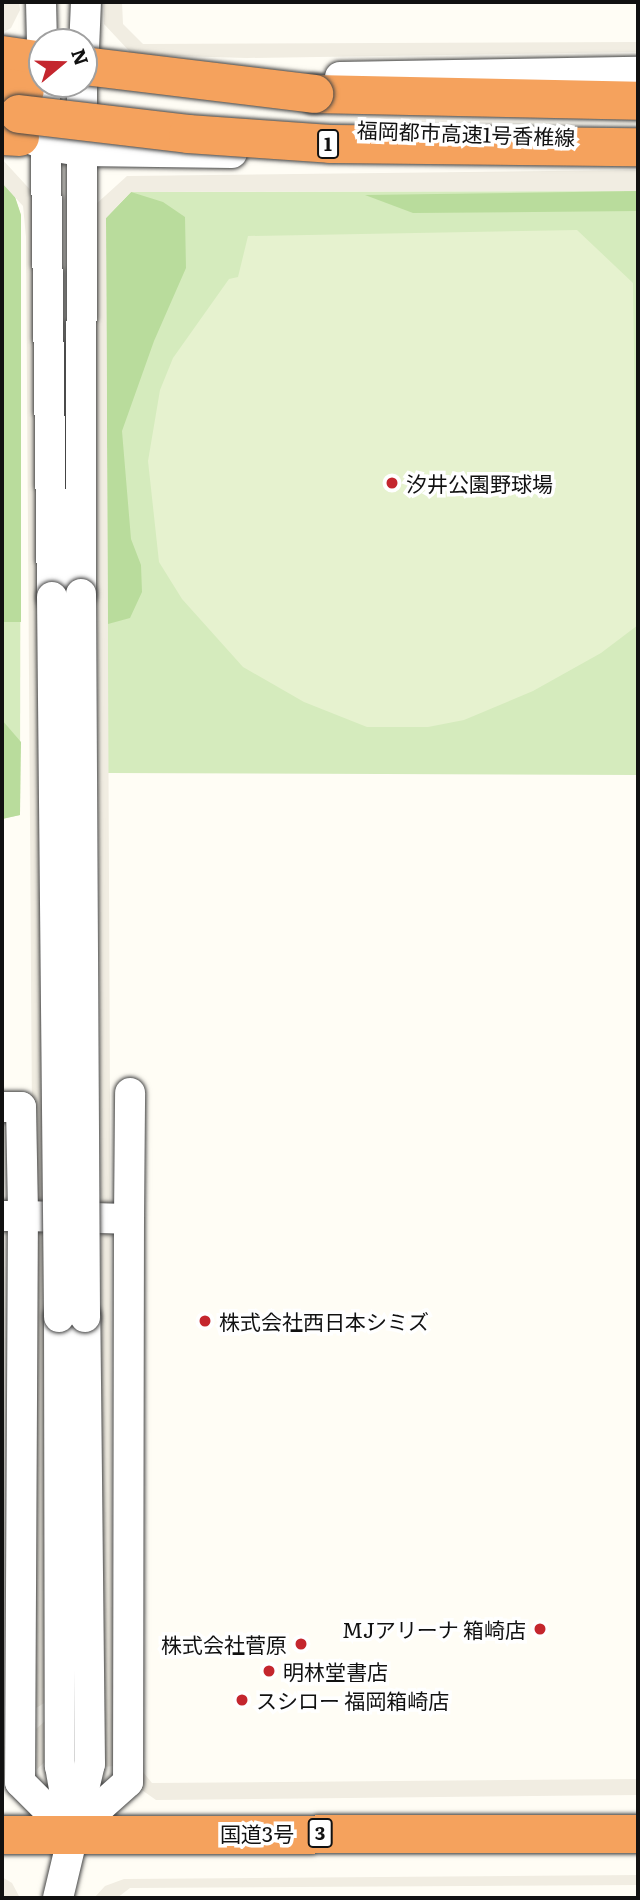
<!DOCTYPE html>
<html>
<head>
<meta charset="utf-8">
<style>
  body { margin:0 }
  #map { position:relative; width:640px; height:1900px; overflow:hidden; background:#fffdf5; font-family:Literata,"Noto Sans JP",serif }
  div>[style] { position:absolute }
  .green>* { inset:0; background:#d5ebbd }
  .forest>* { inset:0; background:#b9dc9c }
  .pitch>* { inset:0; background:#e6f2cf }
  .plaza>* { inset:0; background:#f1ede2 }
  .roads { filter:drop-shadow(0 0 2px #444) drop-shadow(0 0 2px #444) }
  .minor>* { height:30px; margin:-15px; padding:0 15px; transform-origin:15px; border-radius:15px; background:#fff }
  .highway>* { height:38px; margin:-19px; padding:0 19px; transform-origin:19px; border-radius:19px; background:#f5a25d }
  .bridges { filter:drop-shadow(0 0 2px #444) drop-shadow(0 0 2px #444) }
  .minor-bridge>* { height:30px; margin:-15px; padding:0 15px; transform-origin:15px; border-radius:15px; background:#fff }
  .highway-bridge>* { height:38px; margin:-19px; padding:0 19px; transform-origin:19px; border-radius:19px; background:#f5a25d }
  .dots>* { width:19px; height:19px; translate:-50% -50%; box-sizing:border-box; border:4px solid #fff; border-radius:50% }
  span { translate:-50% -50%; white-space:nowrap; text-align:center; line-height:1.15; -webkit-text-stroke:7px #fff; paint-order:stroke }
  .shield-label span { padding:2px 5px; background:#fff; border:2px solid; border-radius:5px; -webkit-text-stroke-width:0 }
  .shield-label { font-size:19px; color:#111; font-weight:700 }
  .street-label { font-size:21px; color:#111 }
  .poi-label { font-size:21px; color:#111 }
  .left { translate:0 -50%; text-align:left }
  .right { translate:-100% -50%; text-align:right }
  .frame { position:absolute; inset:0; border:4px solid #111; pointer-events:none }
  .north { position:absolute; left:28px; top:28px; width:70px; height:70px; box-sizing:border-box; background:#fff; border:2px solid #a0a0a0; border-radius:50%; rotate:71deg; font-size:19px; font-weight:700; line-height:28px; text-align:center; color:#111 }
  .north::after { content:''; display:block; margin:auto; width:24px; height:32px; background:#c4262e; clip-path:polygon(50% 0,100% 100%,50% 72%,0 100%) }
</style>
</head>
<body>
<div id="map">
  <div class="green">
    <i style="clip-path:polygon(2px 182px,15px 197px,21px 215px,20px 815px,2px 819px)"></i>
    <i style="clip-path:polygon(638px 191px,638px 775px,108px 773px,106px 218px,131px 192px)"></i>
  </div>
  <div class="forest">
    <i style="clip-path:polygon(2px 182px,15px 197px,21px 215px,21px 622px,2px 622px)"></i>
    <i style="clip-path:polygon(638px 191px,638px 211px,413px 213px,365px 195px)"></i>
    <i style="clip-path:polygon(131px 192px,163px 202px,185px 217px,186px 268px,154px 341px,122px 431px,131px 539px,141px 565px,142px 592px,130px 618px,108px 624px,106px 218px)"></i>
    <i style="clip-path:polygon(2px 720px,21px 742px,20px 815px,2px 819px)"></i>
  </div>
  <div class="pitch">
    <i style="clip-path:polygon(577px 230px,633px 283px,638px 625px,601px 653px,533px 691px,464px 720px,428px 727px,367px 727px,304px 702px,243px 667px,182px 599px,159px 562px,148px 461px,160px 390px,173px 358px,229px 279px,238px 277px,248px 236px)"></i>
  </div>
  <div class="plaza">
    <i style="clip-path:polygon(3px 2px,19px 2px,20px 10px,11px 28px,2px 33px)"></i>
    <i style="clip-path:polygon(104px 2px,122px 2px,123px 24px,143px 44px,638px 42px,638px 52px,247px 58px,143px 55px,131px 53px,104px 24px)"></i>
    <i style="clip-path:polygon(2px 159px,36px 196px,46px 1702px,36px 1708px,26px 237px,23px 206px,2px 183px)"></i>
    <i style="clip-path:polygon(638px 170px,638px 191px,131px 192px,106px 218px,113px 1766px,104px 1767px,95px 205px,127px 176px)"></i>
    <i style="clip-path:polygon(45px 1721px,46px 1761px,37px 1769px,36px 1729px)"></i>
    <i style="clip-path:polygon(143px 1772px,152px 1783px,638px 1779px,638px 1795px,156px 1800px,139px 1788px)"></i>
    <i style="clip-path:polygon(638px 1875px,638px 1885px,130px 1888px,117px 1898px,94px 1898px,105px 1886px,124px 1879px)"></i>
    <i style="clip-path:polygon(2px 1877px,12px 1883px,20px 1898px,2px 1898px)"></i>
  </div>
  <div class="roads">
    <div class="minor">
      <i style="left:41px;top:2px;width:40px;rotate:88.6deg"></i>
      <i style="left:84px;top:49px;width:47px;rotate:-87.6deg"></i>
      <i style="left:340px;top:77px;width:298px;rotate:-1deg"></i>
      <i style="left:45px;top:84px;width:513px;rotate:89.22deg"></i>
      <i style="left:2px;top:128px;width:50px;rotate:21deg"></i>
      <i style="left:49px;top:146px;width:33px;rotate:9deg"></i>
      <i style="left:82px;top:151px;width:150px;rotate:0.8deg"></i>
      <i style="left:81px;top:594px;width:510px;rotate:-89.89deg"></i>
      <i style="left:2px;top:1107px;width:19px"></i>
      <i style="left:21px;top:1107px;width:109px;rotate:88.9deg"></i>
      <i style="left:23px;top:1216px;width:21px;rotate:180deg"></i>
      <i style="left:23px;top:1216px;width:106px;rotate:1.6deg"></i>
      <i style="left:129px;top:1219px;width:563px;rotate:90.1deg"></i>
      <i style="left:128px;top:1782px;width:76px;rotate:138.2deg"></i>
      <i style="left:71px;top:1833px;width:72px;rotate:-135deg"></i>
      <i style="left:20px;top:1782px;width:566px;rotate:-89.7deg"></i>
      <i style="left:129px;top:1219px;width:126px;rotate:-89.5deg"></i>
      <i style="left:59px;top:1317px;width:449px;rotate:89.9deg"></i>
      <i style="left:60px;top:1766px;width:57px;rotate:79.9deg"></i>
      <i style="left:58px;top:1898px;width:138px;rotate:-76.6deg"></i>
      <i style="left:90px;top:1764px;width:447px;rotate:-90.6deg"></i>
    </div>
    <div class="highway">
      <i style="left:2px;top:55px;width:40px;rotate:8.5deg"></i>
      <i style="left:2px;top:87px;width:23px;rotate:10deg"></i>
      <i style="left:314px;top:94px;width:324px;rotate:1.2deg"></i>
      <i style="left:2px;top:136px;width:18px;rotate:3deg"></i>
      <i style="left:2px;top:1835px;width:636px;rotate:-0.09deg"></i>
    </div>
  </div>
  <div class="bridges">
    <div class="minor-bridge">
      <i style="left:81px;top:594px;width:723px;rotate:89.68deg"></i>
      <i style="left:52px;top:597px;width:720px;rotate:89.44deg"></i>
    </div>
    <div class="highway-bridge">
      <i style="left:84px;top:66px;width:232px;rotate:6.9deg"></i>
      <i style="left:19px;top:114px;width:170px;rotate:6.7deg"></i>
      <i style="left:188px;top:134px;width:142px;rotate:4deg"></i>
      <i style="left:330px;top:144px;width:308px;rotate:0.6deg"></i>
    </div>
  </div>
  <div class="dots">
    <i style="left:392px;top:483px;background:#c4262e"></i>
    <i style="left:205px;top:1321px;background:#c4262e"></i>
    <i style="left:540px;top:1629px;background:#c4262e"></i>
    <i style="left:301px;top:1644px;background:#c4262e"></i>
    <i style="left:269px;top:1671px;background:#c4262e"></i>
    <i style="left:242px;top:1700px;background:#c4262e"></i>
  </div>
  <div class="shield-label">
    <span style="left:328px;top:144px">1</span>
    <span style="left:320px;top:1833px">3</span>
  </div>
  <div class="street-label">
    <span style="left:466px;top:133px;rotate:2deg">福岡都市高速1号香椎線</span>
    <span style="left:257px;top:1833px">国道3号</span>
  </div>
  <div class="poi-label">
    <span class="left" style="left:406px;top:483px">汐井公園野球場</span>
    <span class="left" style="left:219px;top:1321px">株式会社西日本シミズ</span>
    <span class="right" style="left:526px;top:1629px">MJアリーナ 箱崎店</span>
    <span class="right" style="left:287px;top:1644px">株式会社菅原</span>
    <span class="left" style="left:283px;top:1671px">明林堂書店</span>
    <span class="left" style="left:256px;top:1700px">スシロー 福岡箱崎店</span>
  </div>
  <div class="frame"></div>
  <div class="north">N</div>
</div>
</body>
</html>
